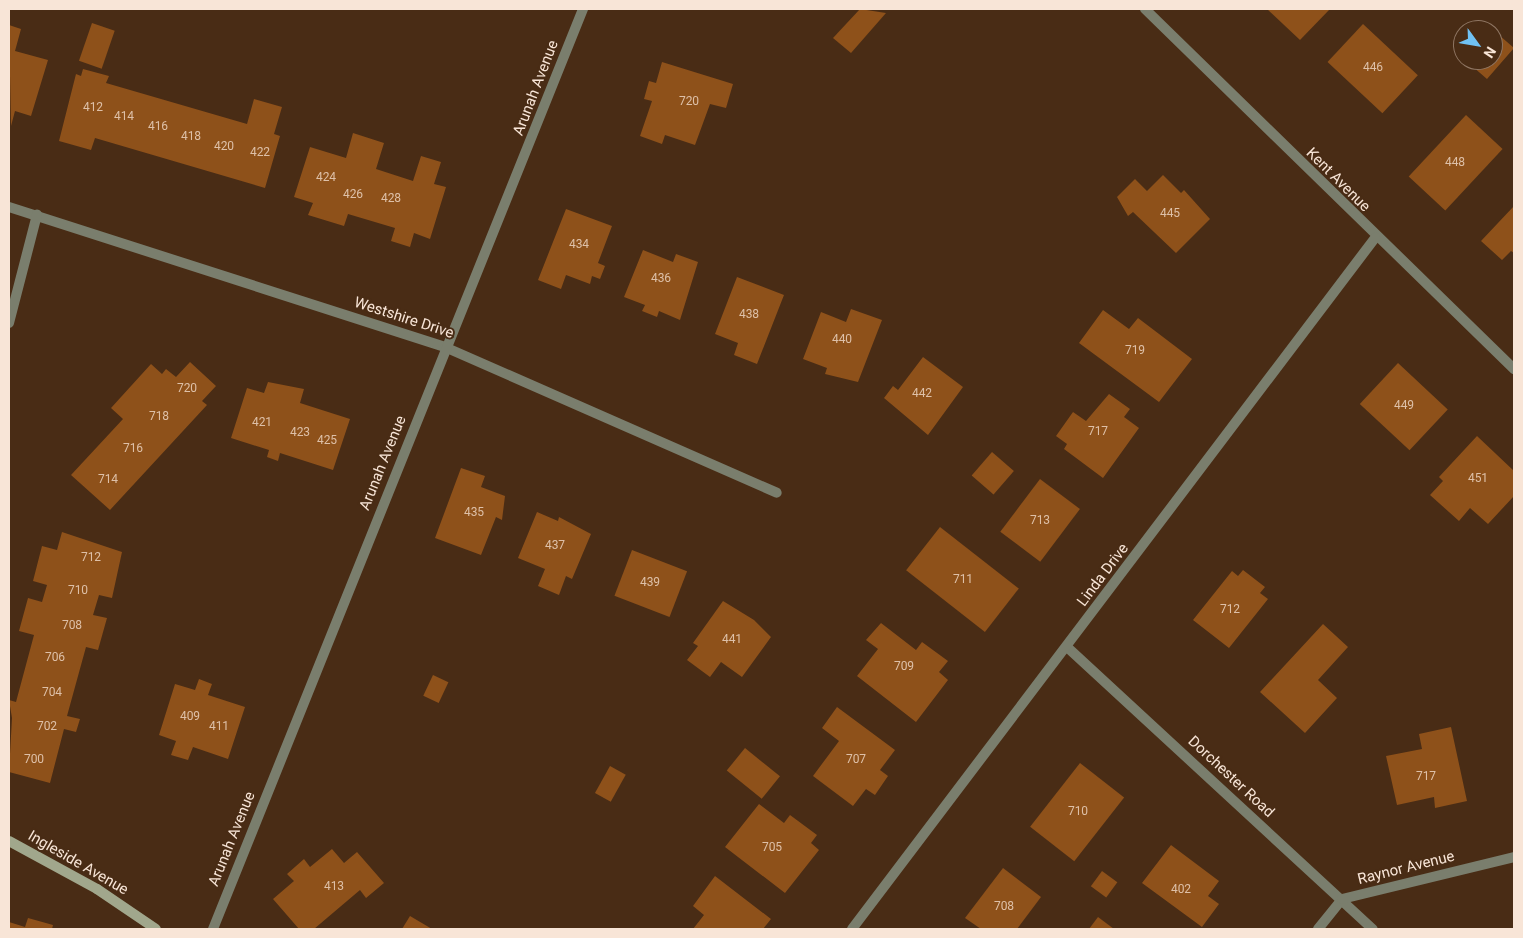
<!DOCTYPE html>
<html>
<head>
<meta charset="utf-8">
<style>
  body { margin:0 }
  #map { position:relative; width:1523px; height:938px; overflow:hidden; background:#492c15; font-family:Roboto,sans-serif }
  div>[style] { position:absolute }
  .building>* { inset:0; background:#8e511a; transform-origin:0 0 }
  .street>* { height:10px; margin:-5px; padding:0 5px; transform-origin:5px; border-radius:5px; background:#7a7e6d }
  .secondary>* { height:10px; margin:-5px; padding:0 5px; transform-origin:5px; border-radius:5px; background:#a1a78c }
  span { translate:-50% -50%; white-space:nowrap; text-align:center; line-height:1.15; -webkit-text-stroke:4px #492c15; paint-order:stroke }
  .number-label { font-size:12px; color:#dec0a8 }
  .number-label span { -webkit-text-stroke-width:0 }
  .street-label { font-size:15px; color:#f8e5d7 }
  .frame { position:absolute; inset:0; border:10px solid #f8e5d7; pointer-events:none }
  .north { position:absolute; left:1453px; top:20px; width:50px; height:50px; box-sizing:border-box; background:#492c15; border:1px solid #8f7663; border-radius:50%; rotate:122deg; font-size:14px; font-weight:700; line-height:20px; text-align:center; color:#f8e5d7 }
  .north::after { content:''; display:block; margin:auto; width:18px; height:22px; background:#70c2f4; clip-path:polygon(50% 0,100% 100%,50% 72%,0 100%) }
</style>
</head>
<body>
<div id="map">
  <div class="building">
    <i style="clip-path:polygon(860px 9px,886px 13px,851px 53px,833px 38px)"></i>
    <i style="clip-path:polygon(1267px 9px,1330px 9px,1300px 40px)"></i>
    <i style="clip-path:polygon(1484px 22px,1514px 48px,1487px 79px,1465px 60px,1493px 60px,1493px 30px,1478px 30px)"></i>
    <i style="left:92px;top:23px;width:24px;height:40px;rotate:19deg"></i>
    <i style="left:1363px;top:24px;width:75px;height:52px;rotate:43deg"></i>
    <i style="clip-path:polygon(9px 25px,21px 29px,15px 51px,48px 60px,31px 116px,15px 111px,11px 126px)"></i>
    <i style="clip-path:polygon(662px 62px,733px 84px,726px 108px,710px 104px,695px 145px,665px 135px,662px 144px,640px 136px,652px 101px,644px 99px,649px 81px,656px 83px)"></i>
    <i style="clip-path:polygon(83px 69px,109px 76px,106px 83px,247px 124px,254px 99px,282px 107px,274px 134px,280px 136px,265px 188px,95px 138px,91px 150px,59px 141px,76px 74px,81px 76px)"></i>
    <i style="left:1466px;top:115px;width:50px;height:84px;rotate:43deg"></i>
    <i style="clip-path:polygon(353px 133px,384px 143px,376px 169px,413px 181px,421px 156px,441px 162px,434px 184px,446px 187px,430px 239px,414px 233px,410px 247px,391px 241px,395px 228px,348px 214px,344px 226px,308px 215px,313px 203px,294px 197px,310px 147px,346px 158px)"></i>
    <i style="clip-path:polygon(1163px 175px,1181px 193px,1184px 190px,1210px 219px,1176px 253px,1133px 212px,1128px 216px,1117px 197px,1135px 179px,1147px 191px)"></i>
    <i style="clip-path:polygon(1514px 206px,1514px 253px,1511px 251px,1502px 260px,1481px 241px)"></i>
    <i style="clip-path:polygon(566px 209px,612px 226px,598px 263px,605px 266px,600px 279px,592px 276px,590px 284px,566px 275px,561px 289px,538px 280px)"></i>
    <i style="clip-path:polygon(643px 250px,673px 262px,676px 254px,698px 262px,680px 320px,659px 311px,657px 317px,642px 311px,645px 305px,624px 297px)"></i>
    <i style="clip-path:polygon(737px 277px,784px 295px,757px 364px,734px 355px,738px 343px,715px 334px)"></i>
    <i style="clip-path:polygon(851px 309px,882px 320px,858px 382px,825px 374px,827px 368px,803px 359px,821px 312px,846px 322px)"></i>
    <i style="clip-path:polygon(1103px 310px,1129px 329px,1138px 318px,1192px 359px,1159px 402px,1079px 343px)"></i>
    <i style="clip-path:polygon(923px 357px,963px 387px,928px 435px,884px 398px,893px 386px,898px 390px)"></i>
    <i style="clip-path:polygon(190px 362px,216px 386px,202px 401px,207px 405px,110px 510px,71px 475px,123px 419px,111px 408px,151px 364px,162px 374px,166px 369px,176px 377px)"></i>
    <i style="left:1398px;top:363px;width:68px;height:56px;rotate:43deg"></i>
    <i style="clip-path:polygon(268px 382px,304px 389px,300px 403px,350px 419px,333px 470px,280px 453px,278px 461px,267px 457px,269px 450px,231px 438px,247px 388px,264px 393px)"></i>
    <i style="clip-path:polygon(1109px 394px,1130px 409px,1124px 417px,1139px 428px,1103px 478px,1064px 449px,1067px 444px,1056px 436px,1073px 412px,1086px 421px)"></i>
    <i style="clip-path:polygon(1477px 436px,1514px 471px,1514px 496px,1488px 524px,1470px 508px,1459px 521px,1430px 495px,1443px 481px,1439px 477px)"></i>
    <i style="left:992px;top:452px;width:29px;height:31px;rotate:41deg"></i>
    <i style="clip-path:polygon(461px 468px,485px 476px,481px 487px,505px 496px,502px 520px,496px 517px,481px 555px,435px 538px)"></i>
    <i style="left:1040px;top:479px;width:50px;height:66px;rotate:37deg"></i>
    <i style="clip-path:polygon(537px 512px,558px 521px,559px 517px,591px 534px,572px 579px,566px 576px,559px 595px,538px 586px,545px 569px,518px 558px)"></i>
    <i style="left:940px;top:527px;width:100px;height:55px;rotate:38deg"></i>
    <i style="clip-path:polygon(62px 532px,122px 552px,112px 598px,99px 595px,93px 615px,107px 618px,98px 650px,86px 647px,67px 716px,80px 719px,76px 732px,64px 729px,50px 783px,9px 772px,12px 718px,9px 700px,16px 702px,34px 635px,19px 631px,28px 598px,42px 602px,47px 585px,33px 581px,42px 546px,57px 550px)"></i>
    <i style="left:632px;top:550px;width:59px;height:49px;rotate:21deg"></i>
    <i style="clip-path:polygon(1243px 570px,1265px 587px,1260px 593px,1268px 599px,1229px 648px,1193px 620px,1232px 571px,1238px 576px)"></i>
    <i style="clip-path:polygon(723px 601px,754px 620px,771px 637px,742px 677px,721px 662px,710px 677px,687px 660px,698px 646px,693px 643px)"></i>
    <i style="clip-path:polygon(881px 623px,916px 650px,922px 642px,948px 661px,939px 672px,948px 680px,916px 722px,857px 676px,878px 649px,866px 640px)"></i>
    <i style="clip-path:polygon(1323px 624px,1348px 647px,1318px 680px,1337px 698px,1305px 733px,1260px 692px)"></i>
    <i style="left:433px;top:675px;width:17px;height:23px;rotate:25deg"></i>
    <i style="clip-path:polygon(199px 679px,212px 684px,208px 695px,245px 707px,228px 759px,193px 747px,188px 760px,171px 755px,176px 741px,159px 735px,175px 684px,195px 690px)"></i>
    <i style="clip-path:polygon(837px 707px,895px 750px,880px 770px,888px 776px,875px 795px,866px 789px,853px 806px,813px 776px,839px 741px,822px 728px)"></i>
    <i style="clip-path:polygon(1451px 727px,1467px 801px,1435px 808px,1434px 797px,1397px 805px,1386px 756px,1422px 749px,1419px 734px)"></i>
    <i style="left:745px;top:748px;width:45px;height:29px;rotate:39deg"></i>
    <i style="left:1080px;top:763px;width:56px;height:81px;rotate:38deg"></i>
    <i style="left:610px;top:766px;width:18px;height:31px;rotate:29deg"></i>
    <i style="clip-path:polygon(759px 804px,784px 823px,790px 815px,817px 835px,811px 843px,819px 850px,785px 893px,725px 847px)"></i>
    <i style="clip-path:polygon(1171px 845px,1219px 881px,1208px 896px,1219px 904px,1202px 927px,1142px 883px)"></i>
    <i style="clip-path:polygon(332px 849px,344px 863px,357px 852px,384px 883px,366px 898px,360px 890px,314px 929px,299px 929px,273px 899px,294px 881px,287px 874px,304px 859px,310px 867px)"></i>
    <i style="clip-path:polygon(1003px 868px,1041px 897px,1017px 929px,981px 929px,965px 918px)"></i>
    <i style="left:1102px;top:871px;width:19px;height:19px;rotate:36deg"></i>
    <i style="clip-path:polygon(715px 876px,771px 919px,763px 929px,693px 929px,704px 915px,693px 906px)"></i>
    <i style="clip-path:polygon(410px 916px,432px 929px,402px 929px)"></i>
    <i style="clip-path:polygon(1098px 917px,1114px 929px,1089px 929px)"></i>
    <i style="clip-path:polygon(28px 918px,53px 925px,52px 929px,9px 929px,9px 922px,25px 927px)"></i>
  </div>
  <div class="street">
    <i style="left:1145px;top:9px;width:516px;rotate:44.29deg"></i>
    <i style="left:9px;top:207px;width:460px;rotate:17.8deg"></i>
    <i style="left:447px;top:348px;width:360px;rotate:23.7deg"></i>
    <i style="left:9px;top:323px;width:112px;rotate:-75.5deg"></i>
    <i style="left:1067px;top:647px;width:416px;rotate:42.7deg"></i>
    <i style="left:213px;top:929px;width:992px;rotate:-68.09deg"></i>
    <i style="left:852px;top:929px;width:867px;rotate:-52.88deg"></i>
    <i style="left:1318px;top:929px;width:38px;rotate:-51deg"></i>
    <i style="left:1342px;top:899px;width:177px;rotate:-13.7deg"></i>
  </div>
  <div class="secondary">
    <i style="left:9px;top:841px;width:100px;rotate:28.6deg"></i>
    <i style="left:97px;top:889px;width:71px;rotate:34.1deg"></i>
  </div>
  <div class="number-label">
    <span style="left:1373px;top:68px">446</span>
    <span style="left:689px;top:102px">720</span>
    <span style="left:93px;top:108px">412</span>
    <span style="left:124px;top:117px">414</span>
    <span style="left:158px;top:127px">416</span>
    <span style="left:191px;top:137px">418</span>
    <span style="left:224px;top:147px">420</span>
    <span style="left:260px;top:153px">422</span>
    <span style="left:1455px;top:163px">448</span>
    <span style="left:326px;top:178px">424</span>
    <span style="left:353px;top:195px">426</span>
    <span style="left:391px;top:199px">428</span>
    <span style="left:1170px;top:214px">445</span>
    <span style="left:579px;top:245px">434</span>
    <span style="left:661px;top:279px">436</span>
    <span style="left:749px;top:315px">438</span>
    <span style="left:842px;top:340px">440</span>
    <span style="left:1135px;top:351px">719</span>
    <span style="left:187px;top:389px">720</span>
    <span style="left:922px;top:394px">442</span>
    <span style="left:1404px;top:406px">449</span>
    <span style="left:159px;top:417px">718</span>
    <span style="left:262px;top:423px">421</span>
    <span style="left:1098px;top:432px">717</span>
    <span style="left:300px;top:433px">423</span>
    <span style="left:327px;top:441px">425</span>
    <span style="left:133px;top:449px">716</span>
    <span style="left:1478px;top:479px">451</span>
    <span style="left:108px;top:480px">714</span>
    <span style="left:474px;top:513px">435</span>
    <span style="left:1040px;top:521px">713</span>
    <span style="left:555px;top:546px">437</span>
    <span style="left:91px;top:558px">712</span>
    <span style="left:963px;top:580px">711</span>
    <span style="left:650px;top:583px">439</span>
    <span style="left:78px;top:591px">710</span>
    <span style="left:1230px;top:610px">712</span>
    <span style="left:72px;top:626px">708</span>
    <span style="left:732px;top:640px">441</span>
    <span style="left:55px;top:658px">706</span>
    <span style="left:904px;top:667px">709</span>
    <span style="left:52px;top:693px">704</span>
    <span style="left:190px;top:717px">409</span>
    <span style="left:47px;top:727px">702</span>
    <span style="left:219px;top:727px">411</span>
    <span style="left:34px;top:760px">700</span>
    <span style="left:856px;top:760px">707</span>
    <span style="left:1426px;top:777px">717</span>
    <span style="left:1078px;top:812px">710</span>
    <span style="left:772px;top:848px">705</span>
    <span style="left:334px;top:887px">413</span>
    <span style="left:1181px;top:890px">402</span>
    <span style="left:1004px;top:907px">708</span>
  </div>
  <div class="street-label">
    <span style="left:536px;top:88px;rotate:-69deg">Arunah Avenue</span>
    <span style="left:1338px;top:180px;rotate:45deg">Kent Avenue</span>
    <span style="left:404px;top:318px;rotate:18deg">Westshire Drive</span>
    <span style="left:383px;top:463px;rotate:-68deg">Arunah Avenue</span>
    <span style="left:1103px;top:575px;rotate:-53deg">Linda Drive</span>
    <span style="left:1231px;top:777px;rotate:43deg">Dorchester Road</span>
    <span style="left:232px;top:839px;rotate:-68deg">Arunah Avenue</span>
    <span style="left:78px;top:863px;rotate:30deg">Ingleside Avenue</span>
    <span style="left:1406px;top:868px;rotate:-14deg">Raynor Avenue</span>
  </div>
  <div class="frame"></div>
  <div class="north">N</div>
</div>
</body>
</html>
